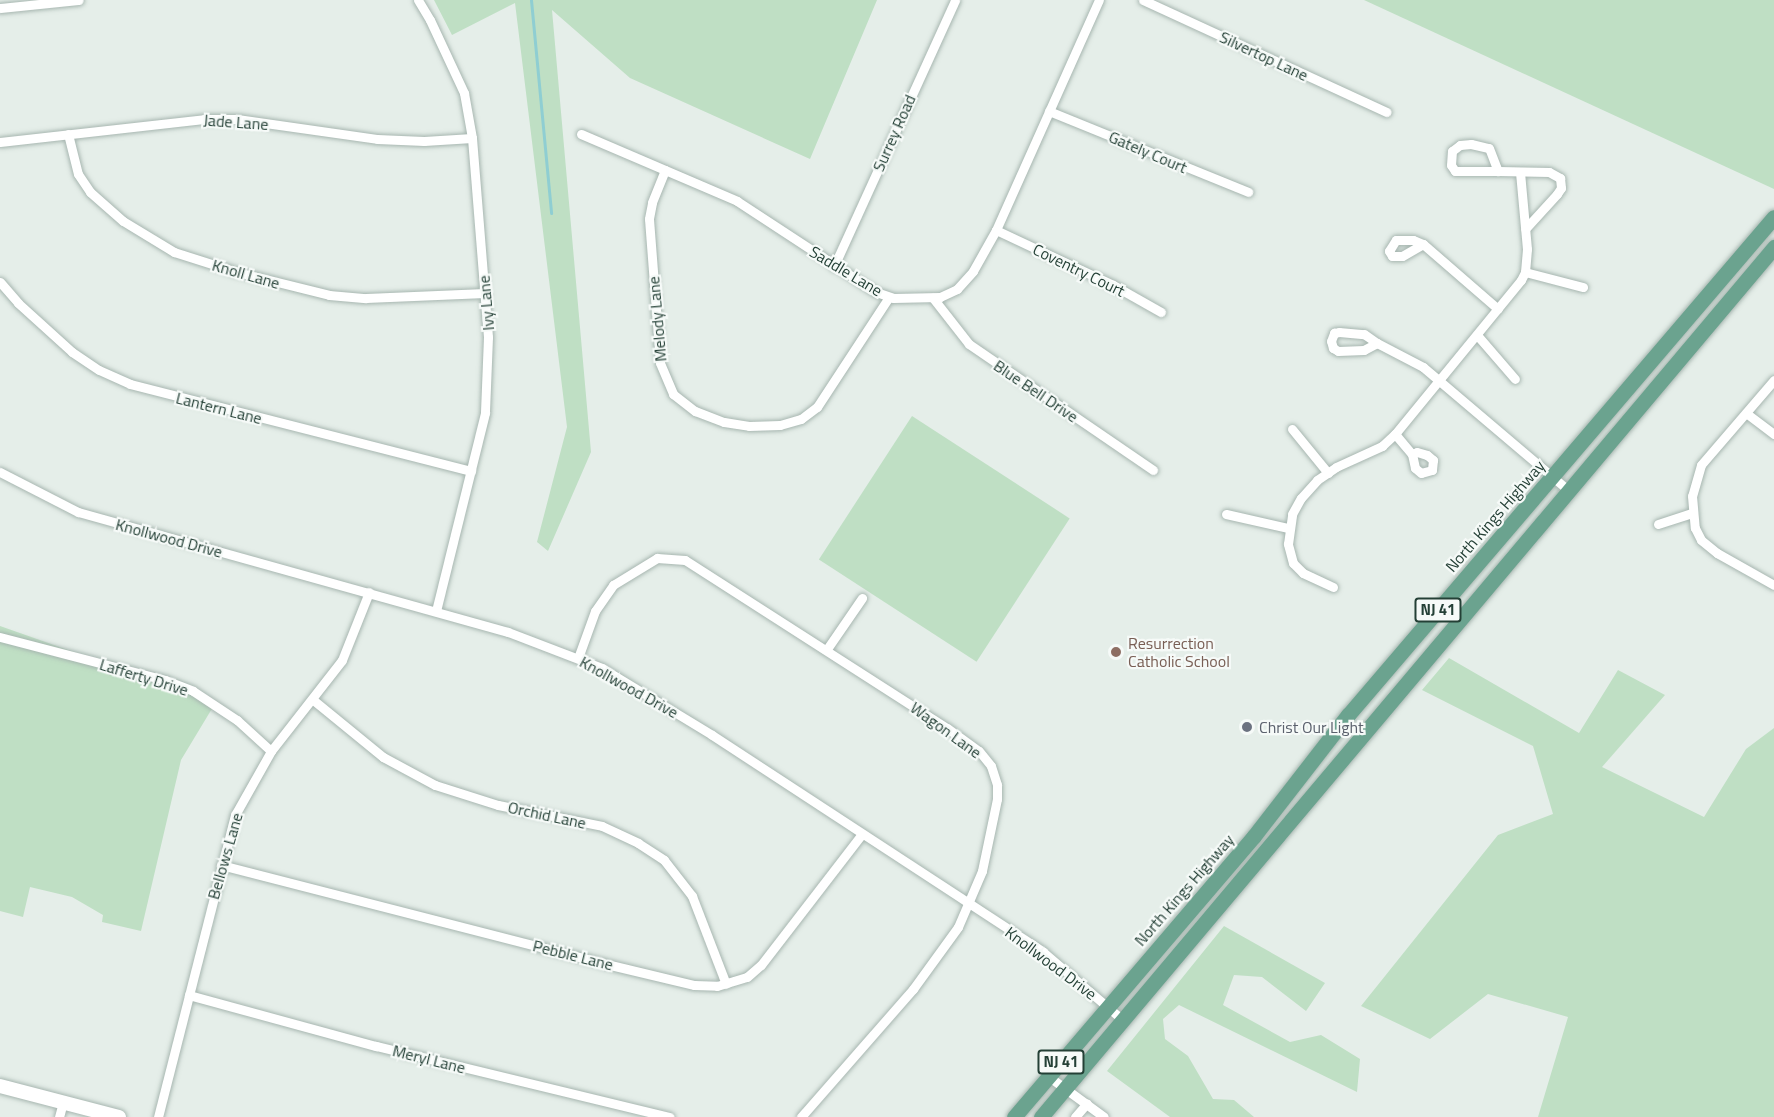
<!DOCTYPE html>
<html>
<head>
<meta charset="utf-8">
<style>
  body { margin:0 }
  #map { position:relative; width:1774px; height:1117px; overflow:hidden; background:#e5eee9; font-family:"Titillium Web",sans-serif }
  div>[style] { position:absolute }
  .green>* { inset:0; background:#bfdfc4; transform-origin:0 0 }
  .stream>* { height:3px; margin:-1.5px; padding:0 1.5px; transform-origin:1.5px; border-radius:1.5px; background:#8fced2 }
  .roads { filter:drop-shadow(0 0 2px #a7b6b0) drop-shadow(0 0 2px #a7b6b0) }
  .minor>* { height:9px; margin:-4.5px; padding:0 4.5px; transform-origin:4.5px; border-radius:4.5px; background:#fff }
  .secondary>* { height:14px; margin:-7px; padding:0 7px; transform-origin:7px; border-radius:7px; background:#fff }
  .primary>* { height:15px; margin:-7.5px; padding:0 7.5px; transform-origin:7.5px; border-radius:7.5px; background:#6ba38f }
  .dots>* { width:16px; height:16px; translate:-50% -50%; box-sizing:border-box; border:3px solid #f6faf8; border-radius:50% }
  span { translate:-50% -50%; white-space:nowrap; text-align:center; line-height:1.15; -webkit-text-stroke:4.5px #f6faf8; paint-order:stroke }
  .shield-label span { padding:2px 4px; background:#f6faf8; border:2px solid; border-radius:4px; -webkit-text-stroke-width:0 }
  .shield-label { font-size:15px; color:#244036; font-weight:700 }
  .street-label { font-size:16px; color:#244036 }
  .education-label { font-size:16px; color:#785e54 }
  .left { translate:0 -50%; text-align:left }
  .worship-label { font-size:16px; color:#5b616d }
</style>
</head>
<body>
<div id="map">
  <div class="green">
    <i style="clip-path:polygon(434px 0,877px 0,810px 159px,630px 78px,552px 10px,591px 452px,548px 551px,537px 542px,567px 427px,515px 3px,452px 35px)"></i>
    <i style="clip-path:polygon(1364px 0,1774px 0,1774px 189px)"></i>
    <i style="left:912px;top:416px;width:188px;height:171px;rotate:33deg"></i>
    <i style="clip-path:polygon(0 626px,216px 702px,181px 760px,141px 931px,102px 922px,103px 915px,72px 897px,30px 887px,23px 917px,0 911px)"></i>
    <i style="clip-path:polygon(1449px 658px,1579px 733px,1618px 670px,1665px 695px,1602px 767px,1704px 817px,1746px 749px,1774px 728px,1774px 1117px,1538px 1117px,1568px 1017px,1488px 994px,1430px 1039px,1361px 1006px,1498px 835px,1553px 814px,1533px 746px,1422px 690px)"></i>
    <i style="clip-path:polygon(1224px 926px,1325px 983px,1306px 1011px,1262px 977px,1234px 975px,1223px 1005px,1290px 1042px,1321px 1035px,1360px 1059px,1357px 1092px,1179px 1005px,1163px 1019px,1165px 1039px,1188px 1056px,1213px 1099px,1234px 1100px,1254px 1117px,1170px 1117px,1107px 1071px)"></i>
  </div>
  <div class="stream">
    <i style="left:531px;top:0;width:214px;rotate:84.6deg"></i>
  </div>
  <div class="roads">
    <div class="minor">
      <i style="left:418px;top:0;width:23px;rotate:59deg"></i>
      <i style="left:430px;top:20px;width:81px;rotate:65deg"></i>
      <i style="left:464px;top:93px;width:46px;rotate:79.9deg"></i>
      <i style="left:472px;top:138px;width:200px;rotate:85.4deg"></i>
      <i style="left:488px;top:337px;width:76px;rotate:92.3deg"></i>
      <i style="left:485px;top:413px;width:204px;rotate:103.9deg"></i>
      <i style="left:1143px;top:0;width:268px;rotate:24.7deg"></i>
      <i style="left:0;top:8px;width:79px;rotate:-5.8deg"></i>
      <i style="left:1049px;top:111px;width:215px;rotate:22.1deg"></i>
      <i style="left:68px;top:134px;width:41px;rotate:76deg"></i>
      <i style="left:78px;top:174px;width:22px;rotate:56deg"></i>
      <i style="left:90px;top:192px;width:44px;rotate:41.3deg"></i>
      <i style="left:123px;top:221px;width:60px;rotate:31.3deg"></i>
      <i style="left:174px;top:252px;width:66px;rotate:17.6deg"></i>
      <i style="left:237px;top:272px;width:95px;rotate:14deg"></i>
      <i style="left:329px;top:295px;width:37px;rotate:5deg"></i>
      <i style="left:366px;top:298px;width:119px;rotate:-2.4deg"></i>
      <i style="left:581px;top:134px;width:170px;rotate:23.2deg"></i>
      <i style="left:737px;top:201px;width:166px;rotate:33.2deg"></i>
      <i style="left:876px;top:292px;width:18px;rotate:19deg"></i>
      <i style="left:893px;top:298px;width:47px;rotate:-1.2deg"></i>
      <i style="left:940px;top:297px;width:19px;rotate:-25deg"></i>
      <i style="left:957px;top:289px;width:24px;rotate:-48deg"></i>
      <i style="left:973px;top:271px;width:47px;rotate:-60.7deg"></i>
      <i style="left:996px;top:230px;width:252px;rotate:-65.9deg"></i>
      <i style="left:0;top:142px;width:205px;rotate:-6.4deg"></i>
      <i style="left:204px;top:119px;width:33px"></i>
      <i style="left:237px;top:119px;width:141px;rotate:8.1deg"></i>
      <i style="left:377px;top:139px;width:47px;rotate:2.4deg"></i>
      <i style="left:424px;top:141px;width:48px;rotate:-3.6deg"></i>
      <i style="left:1471px;top:144px;width:18px;rotate:13deg"></i>
      <i style="left:1489px;top:148px;width:25px;rotate:69deg"></i>
      <i style="left:1498px;top:171px;width:43px;rotate:180deg"></i>
      <i style="left:1455px;top:171px;width:7px;rotate:-124deg"></i>
      <i style="left:1451px;top:165px;width:14px;rotate:-86deg"></i>
      <i style="left:1452px;top:151px;width:10px;rotate:-37deg"></i>
      <i style="left:1460px;top:145px;width:11px;rotate:-5deg"></i>
      <i style="left:665px;top:170px;width:35px;rotate:112deg"></i>
      <i style="left:652px;top:203px;width:16px;rotate:101deg"></i>
      <i style="left:649px;top:219px;width:144px;rotate:85.6deg"></i>
      <i style="left:660px;top:363px;width:34px;rotate:67deg"></i>
      <i style="left:673px;top:394px;width:28px;rotate:38deg"></i>
      <i style="left:695px;top:411px;width:31px;rotate:21deg"></i>
      <i style="left:724px;top:422px;width:25px;rotate:9deg"></i>
      <i style="left:749px;top:426px;width:31px;rotate:-2deg"></i>
      <i style="left:780px;top:425px;width:22px;rotate:-16deg"></i>
      <i style="left:801px;top:419px;width:20px;rotate:-37deg"></i>
      <i style="left:817px;top:407px;width:131px;rotate:-56.8deg"></i>
      <i style="left:1498px;top:171px;width:51px;rotate:1.1deg"></i>
      <i style="left:1549px;top:172px;width:13px;rotate:29deg"></i>
      <i style="left:1560px;top:178px;width:10px;rotate:84deg"></i>
      <i style="left:1561px;top:188px;width:7px;rotate:124deg"></i>
      <i style="left:1557px;top:194px;width:47px;rotate:132.4deg"></i>
      <i style="left:996px;top:230px;width:129px;rotate:25.2deg"></i>
      <i style="left:1113px;top:285px;width:55px;rotate:29.4deg"></i>
      <i style="left:1396px;top:240px;width:17px"></i>
      <i style="left:1413px;top:240px;width:11px;rotate:22deg"></i>
      <i style="left:1423px;top:244px;width:24px;rotate:150deg"></i>
      <i style="left:1402px;top:256px;width:10px;rotate:180deg"></i>
      <i style="left:1392px;top:256px;width:6px;rotate:-121deg"></i>
      <i style="left:1389px;top:251px;width:13px;rotate:-58deg"></i>
      <i style="left:1423px;top:244px;width:99px;rotate:40.9deg"></i>
      <i style="left:834px;top:266px;width:292px;rotate:-65.5deg"></i>
      <i style="left:1525px;top:272px;width:60px;rotate:14.5deg"></i>
      <i style="left:0;top:282px;width:28px;rotate:49deg"></i>
      <i style="left:18px;top:303px;width:73px;rotate:42.2deg"></i>
      <i style="left:72px;top:352px;width:32px;rotate:34deg"></i>
      <i style="left:99px;top:370px;width:34px;rotate:24deg"></i>
      <i style="left:130px;top:384px;width:352px;rotate:14.3deg"></i>
      <i style="left:933px;top:298px;width:58px;rotate:52deg"></i>
      <i style="left:969px;top:344px;width:223px;rotate:34.4deg"></i>
      <i style="left:1339px;top:332px;width:25px;rotate:5deg"></i>
      <i style="left:1364px;top:334px;width:16px;rotate:35deg"></i>
      <i style="left:1377px;top:343px;width:15px;rotate:152deg"></i>
      <i style="left:1364px;top:350px;width:26px;rotate:178deg"></i>
      <i style="left:1338px;top:351px;width:6px;rotate:-149deg"></i>
      <i style="left:1333px;top:348px;width:7px;rotate:-106deg"></i>
      <i style="left:1331px;top:341px;width:9px;rotate:-69deg"></i>
      <i style="left:1334px;top:333px;width:5px;rotate:-11deg"></i>
      <i style="left:1477px;top:335px;width:58px;rotate:49.2deg"></i>
      <i style="left:1377px;top:343px;width:52px;rotate:27.6deg"></i>
      <i style="left:1423px;top:367px;width:190px;rotate:40.3deg"></i>
      <i style="left:1774px;top:380px;width:112px;rotate:130.7deg"></i>
      <i style="left:1701px;top:465px;width:32px;rotate:106deg"></i>
      <i style="left:1692px;top:496px;width:32px;rotate:85deg"></i>
      <i style="left:1695px;top:528px;width:13px;rotate:63deg"></i>
      <i style="left:1701px;top:540px;width:21px;rotate:39deg"></i>
      <i style="left:1717px;top:553px;width:65px;rotate:29.3deg"></i>
      <i style="left:1746px;top:413px;width:35px;rotate:37deg"></i>
      <i style="left:1292px;top:429px;width:57px;rotate:50.7deg"></i>
      <i style="left:1395px;top:434px;width:26px;rotate:50deg"></i>
      <i style="left:1417px;top:452px;width:10px;rotate:17deg"></i>
      <i style="left:1427px;top:455px;width:8px;rotate:40deg"></i>
      <i style="left:1433px;top:460px;width:10px;rotate:96deg"></i>
      <i style="left:1432px;top:470px;width:11px;rotate:165deg"></i>
      <i style="left:1421px;top:473px;width:8px;rotate:-140deg"></i>
      <i style="left:1415px;top:468px;width:14px;rotate:-102deg"></i>
      <i style="left:1412px;top:454px;width:5px;rotate:-22deg"></i>
      <i style="left:0;top:472px;width:88px;rotate:27.1deg"></i>
      <i style="left:78px;top:512px;width:446px;rotate:15.6deg"></i>
      <i style="left:508px;top:632px;width:101px;rotate:21deg"></i>
      <i style="left:602px;top:668px;width:129px;rotate:31.3deg"></i>
      <i style="left:712px;top:735px;width:396px;rotate:33.2deg"></i>
      <i style="left:1043px;top:952px;width:105px;rotate:40.4deg"></i>
      <i style="left:1226px;top:514px;width:64px;rotate:12.7deg"></i>
      <i style="left:1658px;top:524px;width:36px;rotate:-18deg"></i>
      <i style="left:1333px;top:587px;width:33px;rotate:-155deg"></i>
      <i style="left:1303px;top:573px;width:14px;rotate:-135deg"></i>
      <i style="left:1293px;top:563px;width:20px;rotate:-105deg"></i>
      <i style="left:1288px;top:544px;width:30px;rotate:-82deg"></i>
      <i style="left:1292px;top:514px;width:18px;rotate:-61deg"></i>
      <i style="left:1301px;top:498px;width:24px;rotate:-48deg"></i>
      <i style="left:1317px;top:480px;width:23px;rotate:-34deg"></i>
      <i style="left:1336px;top:467px;width:51px;rotate:-24.5deg"></i>
      <i style="left:1382px;top:446px;width:18px;rotate:-43deg"></i>
      <i style="left:1395px;top:434px;width:199px;rotate:-50.7deg"></i>
      <i style="left:1521px;top:280px;width:9px;rotate:-63deg"></i>
      <i style="left:1525px;top:272px;width:23px;rotate:-85deg"></i>
      <i style="left:1527px;top:249px;width:77px;rotate:-95.2deg"></i>
      <i style="left:0;top:637px;width:171px;rotate:14.6deg"></i>
      <i style="left:165px;top:680px;width:30px;rotate:21deg"></i>
      <i style="left:193px;top:691px;width:53px;rotate:33.4deg"></i>
      <i style="left:237px;top:720px;width:46px;rotate:42.4deg"></i>
      <i style="left:827px;top:649px;width:62px;rotate:-55.5deg"></i>
      <i style="left:578px;top:658px;width:50px;rotate:-70.1deg"></i>
      <i style="left:595px;top:611px;width:32px;rotate:-55deg"></i>
      <i style="left:613px;top:585px;width:52px;rotate:-31.5deg"></i>
      <i style="left:657px;top:558px;width:28px;rotate:4deg"></i>
      <i style="left:685px;top:560px;width:311px;rotate:32.7deg"></i>
      <i style="left:947px;top:728px;width:39px;rotate:36deg"></i>
      <i style="left:979px;top:751px;width:19px;rotate:51deg"></i>
      <i style="left:991px;top:766px;width:20px;rotate:72deg"></i>
      <i style="left:997px;top:785px;width:14px;rotate:90deg"></i>
      <i style="left:997px;top:799px;width:74px;rotate:101.8deg"></i>
      <i style="left:982px;top:871px;width:61px;rotate:113.2deg"></i>
      <i style="left:958px;top:927px;width:77px;rotate:126deg"></i>
      <i style="left:913px;top:989px;width:170px;rotate:131.2deg"></i>
      <i style="left:312px;top:699px;width:92px;rotate:39.2deg"></i>
      <i style="left:383px;top:757px;width:59px;rotate:28.3deg"></i>
      <i style="left:435px;top:785px;width:66px;rotate:17.6deg"></i>
      <i style="left:498px;top:805px;width:106px;rotate:11.4deg"></i>
      <i style="left:602px;top:826px;width:40px;rotate:25deg"></i>
      <i style="left:638px;top:843px;width:31px;rotate:33deg"></i>
      <i style="left:664px;top:860px;width:46px;rotate:52.1deg"></i>
      <i style="left:692px;top:896px;width:94px;rotate:68.9deg"></i>
      <i style="left:221px;top:865px;width:393px;rotate:14.4deg"></i>
      <i style="left:602px;top:963px;width:95px;rotate:13.4deg"></i>
      <i style="left:694px;top:985px;width:23px;rotate:2deg"></i>
      <i style="left:717px;top:986px;width:31px;rotate:-17deg"></i>
      <i style="left:747px;top:977px;width:18px;rotate:-41deg"></i>
      <i style="left:761px;top:965px;width:165px;rotate:-52.4deg"></i>
      <i style="left:189px;top:995px;width:194px;rotate:15.3deg"></i>
      <i style="left:376px;top:1046px;width:302px;rotate:13.6deg"></i>
      <i style="left:1048px;top:1076px;width:69px;rotate:36.2deg"></i>
      <i style="left:59px;top:1117px;width:16px;rotate:-75deg"></i>
      <i style="left:158px;top:1117px;width:312px;rotate:-75.7deg"></i>
      <i style="left:235px;top:815px;width:73px;rotate:-60.6deg"></i>
      <i style="left:271px;top:751px;width:115px;rotate:-52deg"></i>
      <i style="left:342px;top:660px;width:73px;rotate:-68.3deg"></i>
      <i style="left:1075px;top:1117px;width:18px;rotate:-49deg"></i>
    </div>
    <div class="secondary">
      <i style="left:0;top:1086px;width:123px;rotate:14.6deg"></i>
    </div>
    <div class="primary">
      <i style="left:1014px;top:1117px;width:370px;rotate:-49.5deg"></i>
      <i style="left:1254px;top:836px;width:153px;rotate:-52.2deg"></i>
      <i style="left:1348px;top:715px;width:655px;rotate:-49.46deg"></i>
      <i style="left:1041px;top:1117px;width:1138px;rotate:-49.88deg"></i>
    </div>
  </div>
  <div class="dots">
    <i style="left:1116px;top:652px;background:#8d6e63"></i>
    <i style="left:1247px;top:727px;background:#6b7280"></i>
  </div>
  <div class="shield-label">
    <span style="left:1438px;top:610px">NJ 41</span>
    <span style="left:1061px;top:1062px">NJ 41</span>
  </div>
  <div class="street-label">
    <span style="left:1264px;top:56px;rotate:25deg">Silvertop Lane</span>
    <span style="left:236px;top:122px;rotate:4deg">Jade Lane</span>
    <span style="left:894px;top:133px;rotate:-66deg">Surrey Road</span>
    <span style="left:1148px;top:152px;rotate:23deg">Gately Court</span>
    <span style="left:1079px;top:270px;rotate:26deg">Coventry Court</span>
    <span style="left:846px;top:271px;rotate:31deg">Saddle Lane</span>
    <span style="left:246px;top:274px;rotate:16deg">Knoll Lane</span>
    <span style="left:486px;top:303px;rotate:-95deg">Ivy Lane</span>
    <span style="left:657px;top:319px;rotate:-95deg">Melody Lane</span>
    <span style="left:1036px;top:391px;rotate:34deg">Blue Bell Drive</span>
    <span style="left:219px;top:408px;rotate:14deg">Lantern Lane</span>
    <span style="left:1495px;top:516px;rotate:-49deg">North Kings Highway</span>
    <span style="left:169px;top:538px;rotate:15deg">Knollwood Drive</span>
    <span style="left:144px;top:677px;rotate:17deg">Lafferty Drive</span>
    <span style="left:629px;top:687px;rotate:29deg">Knollwood Drive</span>
    <span style="left:946px;top:730px;rotate:36deg">Wagon Lane</span>
    <span style="left:547px;top:815px;rotate:12deg">Orchid Lane</span>
    <span style="left:225px;top:856px;rotate:-74deg">Bellows Lane</span>
    <span style="left:1184px;top:890px;rotate:-49deg">North Kings Highway</span>
    <span style="left:573px;top:955px;rotate:14deg">Pebble Lane</span>
    <span style="left:1051px;top:963px;rotate:37deg">Knollwood Drive</span>
    <span style="left:429px;top:1059px;rotate:14deg">Meryl Lane</span>
  </div>
  <div class="education-label">
    <span class="left" style="left:1128px;top:652px">Resurrection<br>Catholic School</span>
  </div>
  <div class="worship-label">
    <span class="left" style="left:1259px;top:727px">Christ Our Light</span>
  </div>
</div>
</body>
</html>
